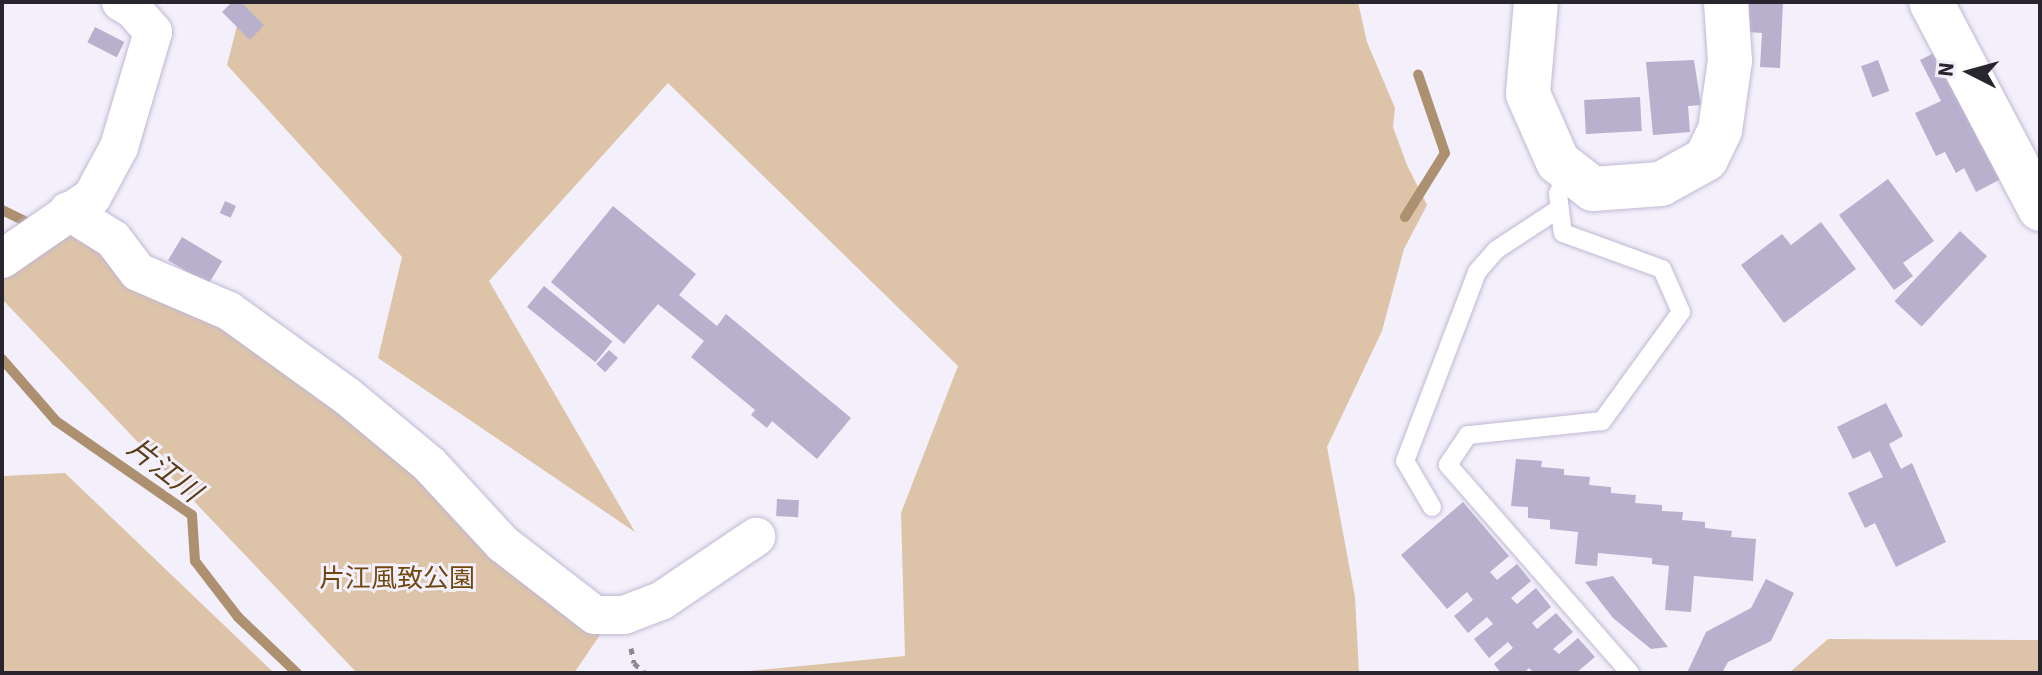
<!DOCTYPE html>
<html>
<head>
<meta charset="utf-8">
<style>
  body { margin:0 }
  #map { position:relative; width:2042px; height:675px; overflow:hidden; background:#f3f0fb; font-family:"Source Sans 3","Noto Sans JP",sans-serif }
  div>[style] { position:absolute }
  .green>* { inset:0; background:#ddc4a8 }
  .stream>* { height:10px; margin:-5px; padding:0 5px; transform-origin:5px; border-radius:5px; background:#ad9070 }
  .building>* { inset:0; background:#b8b0cc; transform-origin:0 0 }
  .path>* { height:5px; margin-top:-2.5px; transform-origin:0; background:repeating-linear-gradient(90deg,#8c8994 0 6px,transparent 0 12px) }
  .roads { filter:drop-shadow(0 0 2px #c1b8d4) drop-shadow(0 0 2px #c1b8d4) }
  .lane>* { height:18px; margin:-9px; padding:0 9px; transform-origin:9px; border-radius:9px; background:#fff }
  .street>* { height:38px; margin:-19px; padding:0 19px; transform-origin:19px; border-radius:19px; background:#fff }
  .secondary>* { height:44px; margin:-22px; padding:0 22px; transform-origin:22px; border-radius:22px; background:#fff }
  span { translate:-50% -50%; white-space:nowrap; text-align:center; line-height:1.15; -webkit-text-stroke:6px #f3f0fb; paint-order:stroke }
  .park-label { font-size:26px; color:#70480e }
  .water-label { font-size:28px; color:#5a3b12; font-style:italic }
  .frame { position:absolute; inset:0; border:4px solid #28252f; pointer-events:none }
  .north { position:absolute; left:1930px; top:32px; width:80px; height:80px; -webkit-text-stroke:6px #f3f0fb; paint-order:stroke; rotate:276deg; font-size:22px; font-weight:700; line-height:32px; text-align:center; color:#28252f }
  .north::after { content:''; display:block; margin:auto; width:28px; height:36px; background:#28252f; clip-path:polygon(50% 0,100% 100%,50% 72%,0 100%) }
</style>
</head>
<body>
<div id="map">
  <div class="green">
    <i style="clip-path:polygon(243px 2px,1358px 2px,1367px 42px,1395px 108px,1393px 127px,1407px 165px,1427px 205px,1404px 249px,1382px 331px,1327px 447px,1355px 597px,1359px 673px,728px 673px,905px 656px,901px 513px,958px 366px,668px 83px,489px 281px,635px 532px,378px 358px,402px 257px,227px 65px)"></i>
    <i style="clip-path:polygon(70px 221px,337px 400px,602px 632px,574px 673px,357px 673px,2px 299px,2px 268px)"></i>
    <i style="clip-path:polygon(65px 473px,274px 673px,2px 673px,2px 476px)"></i>
    <i style="clip-path:polygon(1828px 639px,2040px 640px,2040px 673px,1789px 673px)"></i>
  </div>
  <div class="stream">
    <i style="left:2px;top:210px;width:32px;rotate:26deg"></i>
    <i style="left:31px;top:224px;width:5px;rotate:143deg"></i>
    <i style="left:1405px;top:217px;width:75px;rotate:-58deg"></i>
    <i style="left:1445px;top:153px;width:83px;rotate:-108.9deg"></i>
    <i style="left:2px;top:359px;width:82px;rotate:48.9deg"></i>
    <i style="left:56px;top:421px;width:165px;rotate:34.7deg"></i>
    <i style="left:192px;top:515px;width:46px;rotate:86.3deg"></i>
    <i style="left:195px;top:561px;width:71px;rotate:52.5deg"></i>
    <i style="left:238px;top:617px;width:81px;rotate:43.5deg"></i>
  </div>
  <div class="building">
    <i style="clip-path:polygon(232px 2px,241px 2px,264px 25px,250px 40px,222px 12px)"></i>
    <i style="clip-path:polygon(1749px 2px,1783px 2px,1780px 68px,1760px 67px,1762px 33px,1748px 32px)"></i>
    <i style="left:95px;top:27px;width:33px;height:17px;rotate:27deg"></i>
    <i style="clip-path:polygon(1934px 53px,2001px 179px,1976px 192px,1964px 168px,1956px 173px,1945px 152px,1936px 156px,1915px 113px,1941px 101px,1920px 60px)"></i>
    <i style="clip-path:polygon(1694px 60px,1701px 105px,1688px 106px,1690px 132px,1653px 135px,1646px 62px)"></i>
    <i style="left:1878px;top:60px;width:33px;height:18px;rotate:70deg"></i>
    <i style="left:1640px;top:97px;width:34px;height:56px;rotate:87deg"></i>
    <i style="clip-path:polygon(1888px 179px,1934px 241px,1903px 263px,1913px 276px,1894px 290px,1839px 215px)"></i>
    <i style="left:225px;top:201px;width:12px;height:13px;rotate:24deg"></i>
    <i style="clip-path:polygon(613px 206px,696px 274px,679px 295px,717px 326px,726px 314px,851px 418px,817px 459px,772px 421px,767px 428px,751px 415px,755px 410px,691px 357px,704px 341px,658px 304px,624px 344px,551px 282px)"></i>
    <i style="clip-path:polygon(1821px 222px,1856px 269px,1784px 323px,1741px 265px,1782px 234px,1791px 245px)"></i>
    <i style="left:1960px;top:231px;width:37px;height:96px;rotate:43deg"></i>
    <i style="left:182px;top:237px;width:47px;height:27px;rotate:31deg"></i>
    <i style="left:544px;top:286px;width:88px;height:27px;rotate:39deg"></i>
    <i style="left:609px;top:350px;width:12px;height:19px;rotate:42deg"></i>
    <i style="clip-path:polygon(1886px 403px,1903px 436px,1889px 444px,1901px 469px,1912px 463px,1946px 542px,1896px 567px,1875px 523px,1865px 528px,1848px 493px,1883px 477px,1870px 451px,1853px 459px,1837px 427px)"></i>
    <i style="clip-path:polygon(1516px 459px,1542px 461px,1541px 467px,1564px 469px,1564px 475px,1590px 477px,1589px 485px,1611px 487px,1611px 493px,1636px 495px,1635px 503px,1662px 505px,1662px 511px,1683px 512px,1682px 520px,1705px 522px,1705px 528px,1732px 531px,1731px 537px,1756px 539px,1753px 581px,1694px 576px,1691px 612px,1665px 610px,1669px 566px,1652px 564px,1652px 558px,1598px 553px,1597px 566px,1575px 564px,1578px 532px,1550px 529px,1550px 520px,1528px 518px,1528px 507px,1511px 506px)"></i>
    <i style="left:777px;top:499px;width:22px;height:17px;rotate:3deg"></i>
    <i style="clip-path:polygon(1463px 502px,1509px 556px,1490px 572px,1497px 580px,1517px 564px,1531px 581px,1511px 598px,1517px 604px,1536px 588px,1551px 607px,1532px 623px,1537px 629px,1556px 613px,1573px 632px,1553px 649px,1559px 654px,1578px 638px,1595px 657px,1576px 673px,1534px 673px,1529px 668px,1524px 673px,1501px 673px,1494px 664px,1513px 648px,1508px 642px,1489px 658px,1474px 639px,1493px 624px,1487px 617px,1468px 633px,1454px 616px,1473px 600px,1467px 592px,1447px 609px,1401px 555px)"></i>
    <i style="clip-path:polygon(1613px 576px,1668px 647px,1651px 649px,1613px 618px,1585px 582px)"></i>
    <i style="clip-path:polygon(1766px 579px,1794px 593px,1771px 641px,1728px 662px,1722px 673px,1687px 673px,1706px 632px,1751px 608px)"></i>
  </div>
  <div class="path">
    <i style="left:631px;top:648px;width:15px;rotate:79deg"></i>
    <i style="left:634px;top:663px;width:15px;rotate:42deg"></i>
  </div>
  <div class="roads">
    <div class="lane">
      <i style="left:1569px;top:171px;width:25px;rotate:116deg"></i>
      <i style="left:1558px;top:194px;width:39px;rotate:83deg"></i>
      <i style="left:1563px;top:233px;width:105px;rotate:20deg"></i>
      <i style="left:1662px;top:269px;width:47px;rotate:66.2deg"></i>
      <i style="left:1681px;top:312px;width:135px;rotate:125.9deg"></i>
      <i style="left:1602px;top:421px;width:135px;rotate:174deg"></i>
      <i style="left:1468px;top:435px;width:36px;rotate:124deg"></i>
      <i style="left:1448px;top:465px;width:276px;rotate:48.8deg"></i>
      <i style="left:1432px;top:507px;width:53px;rotate:-120.4deg"></i>
      <i style="left:1405px;top:461px;width:202px;rotate:-69.1deg"></i>
      <i style="left:1477px;top:272px;width:29px;rotate:-49deg"></i>
      <i style="left:1496px;top:250px;width:73px;rotate:-33.3deg"></i>
    </div>
    <div class="street">
      <i style="left:68px;top:211px;width:53px;rotate:31.9deg"></i>
      <i style="left:113px;top:239px;width:41px;rotate:52.9deg"></i>
      <i style="left:138px;top:272px;width:99px;rotate:23.2deg"></i>
      <i style="left:229px;top:311px;width:145px;rotate:35.8deg"></i>
      <i style="left:347px;top:396px;width:108px;rotate:39.7deg"></i>
      <i style="left:430px;top:465px;width:108px;rotate:47.3deg"></i>
      <i style="left:503px;top:544px;width:116px;rotate:37.7deg"></i>
      <i style="left:595px;top:615px;width:29px"></i>
      <i style="left:624px;top:615px;width:40px;rotate:-21deg"></i>
      <i style="left:661px;top:601px;width:115px;rotate:-34deg"></i>
      <i style="left:2px;top:259px;width:109px;rotate:-34.6deg"></i>
      <i style="left:92px;top:197px;width:57px;rotate:-61.6deg"></i>
      <i style="left:119px;top:147px;width:120px;rotate:-73.5deg"></i>
      <i style="left:153px;top:32px;width:30px;rotate:-131deg"></i>
      <i style="left:133px;top:9px;width:14px;rotate:-150deg"></i>
    </div>
    <div class="secondary">
      <i style="left:1536px;top:2px;width:92px;rotate:95deg"></i>
      <i style="left:1528px;top:94px;width:74px;rotate:66.2deg"></i>
      <i style="left:1558px;top:162px;width:44px;rotate:37.6deg"></i>
      <i style="left:1593px;top:189px;width:68px;rotate:-4.2deg"></i>
      <i style="left:1661px;top:184px;width:51px;rotate:-29.1deg"></i>
      <i style="left:1706px;top:159px;width:32px;rotate:-64deg"></i>
      <i style="left:1720px;top:130px;width:70px;rotate:-81.8deg"></i>
      <i style="left:1730px;top:61px;width:59px;rotate:-93.9deg"></i>
      <i style="left:1931px;top:2px;width:234px;rotate:62.2deg"></i>
    </div>
  </div>
  <div class="park-label">
    <span style="left:397px;top:579px">片江風致公園</span>
  </div>
  <div class="water-label">
    <span style="left:164px;top:470px;rotate:38deg">片江川</span>
  </div>
  <div class="frame"></div>
  <div class="north">N</div>
</div>
</body>
</html>
